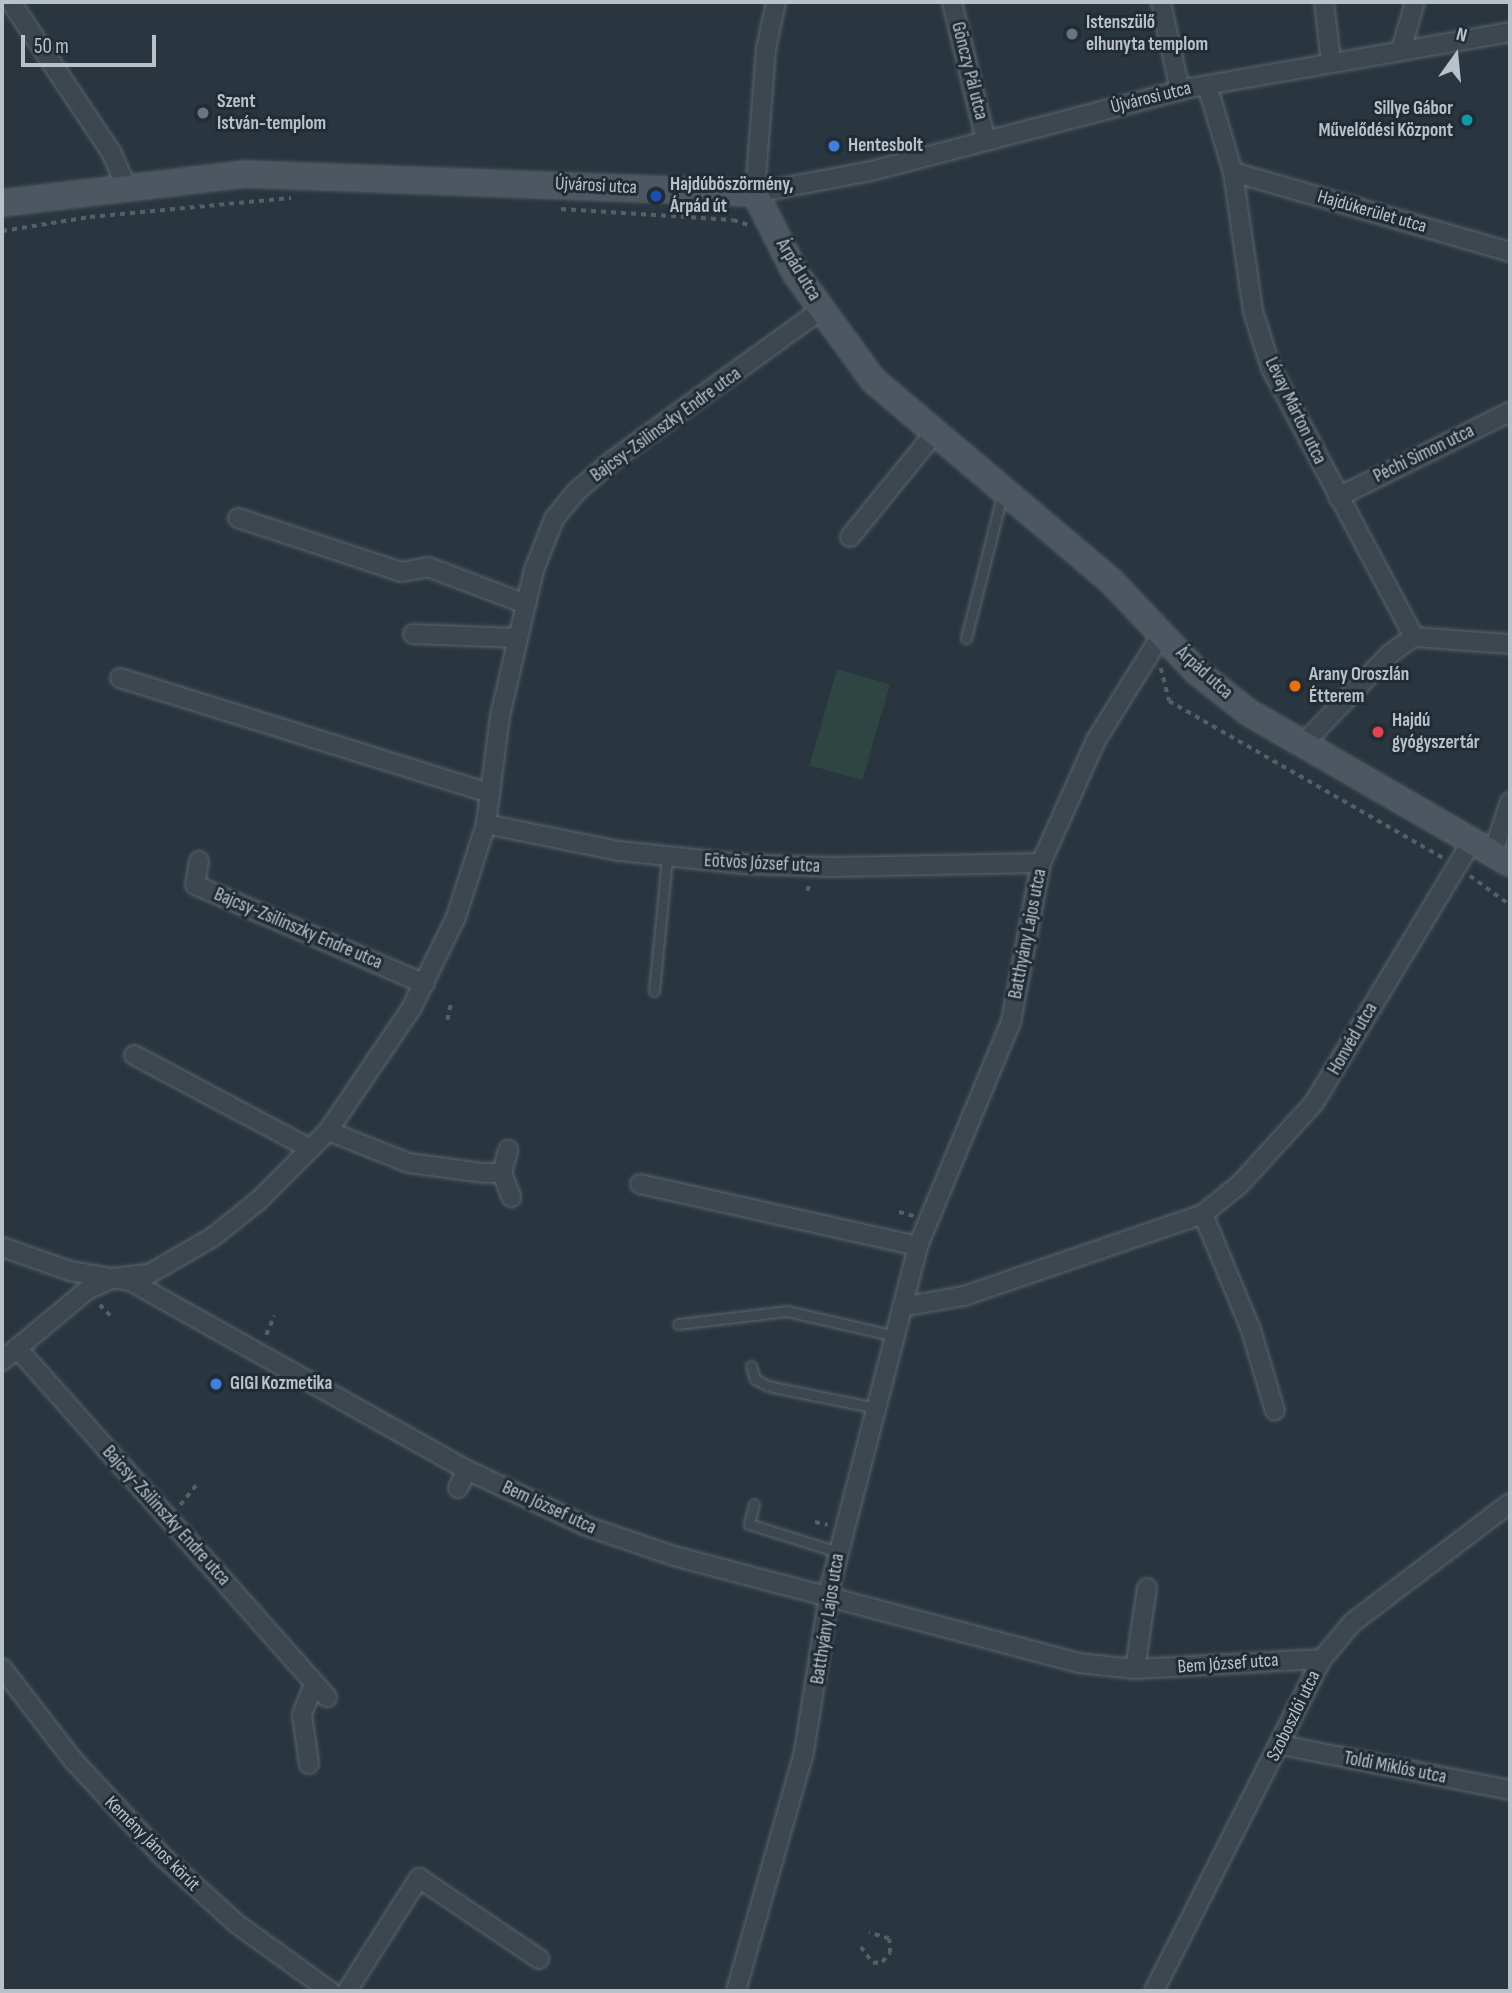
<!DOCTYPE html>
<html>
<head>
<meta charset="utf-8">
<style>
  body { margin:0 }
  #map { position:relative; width:1512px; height:1993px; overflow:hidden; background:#29363f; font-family:"Sofia Sans Condensed",sans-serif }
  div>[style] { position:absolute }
  .green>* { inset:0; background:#2f4542; transform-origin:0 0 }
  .path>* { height:3.5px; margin-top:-1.75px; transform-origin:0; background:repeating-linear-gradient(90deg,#506362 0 5px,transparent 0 10px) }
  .roads { filter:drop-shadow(0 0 2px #5b656c) drop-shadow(0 0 2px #5b656c) }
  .lane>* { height:9px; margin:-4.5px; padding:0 4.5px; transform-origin:4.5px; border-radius:4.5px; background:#3d474f }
  .street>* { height:18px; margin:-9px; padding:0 9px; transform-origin:9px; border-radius:9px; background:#3d474f }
  .secondary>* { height:24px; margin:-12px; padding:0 12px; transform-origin:12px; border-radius:12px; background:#4c5761 }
  .dots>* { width:19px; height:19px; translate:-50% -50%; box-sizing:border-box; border:4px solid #222c34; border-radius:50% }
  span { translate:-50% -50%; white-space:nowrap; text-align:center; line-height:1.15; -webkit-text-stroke:6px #222c34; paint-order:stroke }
  .poi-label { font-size:19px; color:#bac2c9; font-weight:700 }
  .left { translate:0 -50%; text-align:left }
  .right { translate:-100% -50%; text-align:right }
  .street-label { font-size:19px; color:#bac2c9 }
  .frame { position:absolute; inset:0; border:4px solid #bac2c9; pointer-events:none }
  .north { position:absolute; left:1421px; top:21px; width:70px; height:70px; -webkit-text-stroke:5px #222c34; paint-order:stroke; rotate:15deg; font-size:19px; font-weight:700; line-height:28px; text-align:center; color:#bac2c9 }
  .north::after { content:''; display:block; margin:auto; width:24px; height:32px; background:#bac2c9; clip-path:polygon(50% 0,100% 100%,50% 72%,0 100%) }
  .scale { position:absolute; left:21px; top:35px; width:135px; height:32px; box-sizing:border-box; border:4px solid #bac2c9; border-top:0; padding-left:9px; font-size:21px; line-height:24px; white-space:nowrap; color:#bac2c9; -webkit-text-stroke:5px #222c34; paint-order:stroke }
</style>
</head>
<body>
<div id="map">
  <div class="green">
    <i style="left:837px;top:669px;width:55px;height:100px;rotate:16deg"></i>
  </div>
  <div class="path">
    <i style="left:561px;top:209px;width:172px;rotate:3.7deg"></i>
    <i style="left:733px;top:220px;width:16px;rotate:18deg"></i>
    <i style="left:2px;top:231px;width:89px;rotate:-9deg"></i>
    <i style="left:90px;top:217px;width:202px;rotate:-5.4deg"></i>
    <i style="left:1161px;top:668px;width:34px;rotate:76deg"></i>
    <i style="left:1169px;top:701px;width:316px;rotate:29.8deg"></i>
    <i style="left:1470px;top:876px;width:49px;rotate:35.9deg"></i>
    <i style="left:807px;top:891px;width:9px;rotate:-72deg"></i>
    <i style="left:447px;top:1020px;width:18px;rotate:-77deg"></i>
    <i style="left:899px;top:1212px;width:16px;rotate:15deg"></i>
    <i style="left:100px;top:1305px;width:18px;rotate:45deg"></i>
    <i style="left:266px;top:1335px;width:21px;rotate:-67deg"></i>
    <i style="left:180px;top:1505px;width:26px;rotate:-51deg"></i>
    <i style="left:815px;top:1522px;width:13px;rotate:13deg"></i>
    <i style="left:861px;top:1947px;width:20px;rotate:53deg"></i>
    <i style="left:873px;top:1963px;width:9px;rotate:-6deg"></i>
    <i style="left:882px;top:1962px;width:12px;rotate:-48deg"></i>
    <i style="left:890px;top:1953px;width:14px;rotate:-94deg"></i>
    <i style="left:889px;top:1939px;width:21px;rotate:-163deg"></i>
  </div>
  <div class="roads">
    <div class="lane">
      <i style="left:966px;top:638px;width:151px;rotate:-75.8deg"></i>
      <i style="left:654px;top:991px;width:134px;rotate:-84.4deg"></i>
      <i style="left:678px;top:1324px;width:110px;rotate:-6.8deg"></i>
      <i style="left:787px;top:1311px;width:111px;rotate:13deg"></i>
      <i style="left:751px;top:1366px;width:14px;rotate:73deg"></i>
      <i style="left:755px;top:1379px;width:15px;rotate:28deg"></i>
      <i style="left:768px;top:1386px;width:110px;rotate:11.5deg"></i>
      <i style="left:754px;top:1504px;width:21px;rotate:104deg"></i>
      <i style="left:749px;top:1524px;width:93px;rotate:17.5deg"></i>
    </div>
    <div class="street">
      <i style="left:11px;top:2px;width:180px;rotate:56.3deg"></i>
      <i style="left:111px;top:152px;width:36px;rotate:66deg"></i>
      <i style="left:776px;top:2px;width:48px;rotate:102deg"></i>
      <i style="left:766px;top:49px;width:144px;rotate:94.4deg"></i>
      <i style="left:755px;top:193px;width:118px;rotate:-10.7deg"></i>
      <i style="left:871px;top:171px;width:330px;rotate:-14.6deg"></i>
      <i style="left:1190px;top:88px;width:325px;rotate:-9.9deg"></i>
      <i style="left:952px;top:2px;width:143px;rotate:76.3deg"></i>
      <i style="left:1161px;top:2px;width:91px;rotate:77.9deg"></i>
      <i style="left:1324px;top:2px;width:60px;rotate:83.3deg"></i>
      <i style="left:1401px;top:50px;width:50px;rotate:-73.7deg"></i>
      <i style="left:1207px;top:85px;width:91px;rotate:73.4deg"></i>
      <i style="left:1233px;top:172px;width:140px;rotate:81.8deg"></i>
      <i style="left:1253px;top:311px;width:60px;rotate:72.5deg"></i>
      <i style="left:1271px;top:368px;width:305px;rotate:62deg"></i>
      <i style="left:1233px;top:172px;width:288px;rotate:16.1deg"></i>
      <i style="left:1338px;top:497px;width:192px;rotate:-26.3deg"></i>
      <i style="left:238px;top:518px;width:172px;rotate:18.3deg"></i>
      <i style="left:401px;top:572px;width:27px;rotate:-10deg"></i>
      <i style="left:428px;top:567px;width:105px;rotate:20.7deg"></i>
      <i style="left:850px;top:537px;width:136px;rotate:-50.9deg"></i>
      <i style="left:413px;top:634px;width:105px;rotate:2.2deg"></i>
      <i style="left:120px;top:678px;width:387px;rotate:17.3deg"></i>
      <i style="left:1303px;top:744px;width:127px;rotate:-46deg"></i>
      <i style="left:1391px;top:653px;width:28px;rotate:-35deg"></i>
      <i style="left:1414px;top:637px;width:96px;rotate:4.2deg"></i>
      <i style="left:486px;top:824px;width:136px;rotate:11.5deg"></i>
      <i style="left:619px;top:851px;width:124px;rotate:6deg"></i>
      <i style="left:742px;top:864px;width:89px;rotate:1.9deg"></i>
      <i style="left:831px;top:867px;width:210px;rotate:-1.1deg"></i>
      <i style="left:1493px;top:853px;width:54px;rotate:-71.6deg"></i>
      <i style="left:199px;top:861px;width:24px;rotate:99deg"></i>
      <i style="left:195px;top:885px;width:250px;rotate:23.3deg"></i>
      <i style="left:134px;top:1055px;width:200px;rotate:28deg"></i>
      <i style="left:328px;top:1131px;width:87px;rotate:21.6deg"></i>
      <i style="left:409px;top:1163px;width:76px;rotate:7.6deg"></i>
      <i style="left:484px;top:1173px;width:18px"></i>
      <i style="left:502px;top:1173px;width:24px;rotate:-75deg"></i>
      <i style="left:502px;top:1173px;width:26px;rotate:69deg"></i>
      <i style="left:640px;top:1184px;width:285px;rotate:12.6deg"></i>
      <i style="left:1203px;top:1214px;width:126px;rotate:67.5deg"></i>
      <i style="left:1251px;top:1330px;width:84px;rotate:73.5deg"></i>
      <i style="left:2px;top:1247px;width:72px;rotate:19.4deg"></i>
      <i style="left:70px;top:1271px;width:61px;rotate:9.5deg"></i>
      <i style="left:130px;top:1281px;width:386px;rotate:29.3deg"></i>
      <i style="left:467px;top:1470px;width:132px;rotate:25.2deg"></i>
      <i style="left:586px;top:1526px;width:93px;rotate:18.8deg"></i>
      <i style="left:674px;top:1556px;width:418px;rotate:14.8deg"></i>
      <i style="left:1078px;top:1663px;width:57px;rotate:6deg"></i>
      <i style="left:1135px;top:1669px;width:187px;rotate:-3.1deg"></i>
      <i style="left:902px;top:1307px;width:63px;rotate:-10.1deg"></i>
      <i style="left:964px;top:1296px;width:253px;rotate:-18.9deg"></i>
      <i style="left:1203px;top:1214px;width:48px;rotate:-39deg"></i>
      <i style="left:1240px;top:1184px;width:110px;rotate:-47.6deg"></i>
      <i style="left:1314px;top:1103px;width:306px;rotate:-58.9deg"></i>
      <i style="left:17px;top:1348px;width:467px;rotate:48.4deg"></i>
      <i style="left:2px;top:1361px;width:111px;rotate:-39.9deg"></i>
      <i style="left:87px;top:1290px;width:30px;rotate:-24deg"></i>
      <i style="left:114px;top:1278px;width:35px;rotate:-7deg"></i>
      <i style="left:149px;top:1274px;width:74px;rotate:-30deg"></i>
      <i style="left:213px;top:1237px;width:58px;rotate:-38.7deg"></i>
      <i style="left:258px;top:1201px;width:99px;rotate:-45deg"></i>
      <i style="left:328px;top:1131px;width:148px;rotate:-55.8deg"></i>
      <i style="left:411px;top:1009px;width:102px;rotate:-63.9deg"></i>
      <i style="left:456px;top:917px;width:98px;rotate:-72.1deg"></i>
      <i style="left:486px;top:824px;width:109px;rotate:-82.6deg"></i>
      <i style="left:500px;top:716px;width:150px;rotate:-76.9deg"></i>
      <i style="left:534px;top:570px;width:55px;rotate:-68.6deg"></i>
      <i style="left:554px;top:519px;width:36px;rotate:-51deg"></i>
      <i style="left:577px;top:491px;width:46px;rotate:-40.6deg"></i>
      <i style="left:612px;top:461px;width:259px;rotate:-35.9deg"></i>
      <i style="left:458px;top:1488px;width:20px;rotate:-63deg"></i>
      <i style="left:2px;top:1668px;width:116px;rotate:52.3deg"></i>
      <i style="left:73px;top:1760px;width:131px;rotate:47.2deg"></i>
      <i style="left:162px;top:1856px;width:101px;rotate:42.2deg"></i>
      <i style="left:237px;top:1924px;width:115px;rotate:35.8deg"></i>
      <i style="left:1135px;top:1669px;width:82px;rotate:-81.6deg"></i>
      <i style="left:1281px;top:1745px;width:233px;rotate:11.1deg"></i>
      <i style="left:309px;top:1764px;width:50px;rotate:-98deg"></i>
      <i style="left:302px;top:1714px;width:31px;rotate:-68deg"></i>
      <i style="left:347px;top:1991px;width:134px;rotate:-57.5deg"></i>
      <i style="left:419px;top:1878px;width:145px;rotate:34deg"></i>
      <i style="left:736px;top:1991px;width:248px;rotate:-74.1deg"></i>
      <i style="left:804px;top:1752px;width:167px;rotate:-81deg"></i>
      <i style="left:830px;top:1587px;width:352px;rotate:-75.5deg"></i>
      <i style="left:918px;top:1246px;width:243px;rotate:-67.5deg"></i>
      <i style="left:1011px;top:1022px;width:162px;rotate:-79.3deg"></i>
      <i style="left:1041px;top:863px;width:135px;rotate:-65.9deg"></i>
      <i style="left:1096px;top:740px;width:125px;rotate:-58.1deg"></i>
      <i style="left:1154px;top:1991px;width:372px;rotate:-63.2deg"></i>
      <i style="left:1322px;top:1659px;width:47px;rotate:-50.2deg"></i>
      <i style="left:1352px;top:1623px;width:198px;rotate:-37.2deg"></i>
    </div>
    <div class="secondary">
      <i style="left:2px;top:203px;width:244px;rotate:-6.8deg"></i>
      <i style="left:244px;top:174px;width:511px;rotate:2.13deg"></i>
      <i style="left:755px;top:193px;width:91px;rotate:63.2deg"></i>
      <i style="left:796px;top:274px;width:131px;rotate:54deg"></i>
      <i style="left:873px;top:380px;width:312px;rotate:40.2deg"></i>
      <i style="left:1111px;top:581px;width:124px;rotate:46.6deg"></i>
      <i style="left:1196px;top:671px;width:66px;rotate:38.3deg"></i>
      <i style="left:1248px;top:712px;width:302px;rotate:30deg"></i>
    </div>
  </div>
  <div class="dots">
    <i style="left:1072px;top:34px;background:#6b7280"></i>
    <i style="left:203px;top:113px;background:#6b7280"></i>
    <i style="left:1467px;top:120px;background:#0f9aa8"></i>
    <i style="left:834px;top:146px;background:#3f7fe0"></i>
    <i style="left:656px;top:196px;background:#1a4fb4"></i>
    <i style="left:1295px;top:686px;background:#e8710a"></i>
    <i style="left:1378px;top:732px;background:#e0444e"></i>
    <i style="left:216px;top:1384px;background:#3f7fe0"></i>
  </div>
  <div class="poi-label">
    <span class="left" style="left:1086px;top:34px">Istenszülő<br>elhunyta templom</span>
    <span class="left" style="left:217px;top:113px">Szent<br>István-templom</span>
    <span class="right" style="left:1453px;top:120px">Sillye Gábor<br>Művelődési Központ</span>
    <span class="left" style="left:848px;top:146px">Hentesbolt</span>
    <span class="left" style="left:670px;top:196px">Hajdúböszörmény,<br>Árpád út</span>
    <span class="left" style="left:1309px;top:686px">Arany Oroszlán<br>Étterem</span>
    <span class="left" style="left:1392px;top:732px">Hajdú<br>gyógyszertár</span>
    <span class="left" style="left:230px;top:1384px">GIGI Kozmetika</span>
  </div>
  <div class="street-label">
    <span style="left:969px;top:71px;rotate:76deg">Gönczy Pál utca</span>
    <span style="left:1151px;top:98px;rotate:-14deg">Újvárosi utca</span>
    <span style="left:596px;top:186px;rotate:3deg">Újvárosi utca</span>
    <span style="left:1372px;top:212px;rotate:16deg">Hajdúkerület utca</span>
    <span style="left:798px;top:270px;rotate:59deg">Árpád utca</span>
    <span style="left:1295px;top:411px;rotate:64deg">Lévay Márton utca</span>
    <span style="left:666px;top:425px;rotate:-36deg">Bajcsy-Zsilinszky Endre utca</span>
    <span style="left:1424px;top:454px;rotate:-26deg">Péchi Simon utca</span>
    <span style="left:1204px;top:673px;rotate:42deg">Árpád utca</span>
    <span style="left:762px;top:864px;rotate:3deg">Eötvös József utca</span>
    <span style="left:298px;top:929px;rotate:23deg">Bajcsy-Zsilinszky Endre utca</span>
    <span style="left:1028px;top:934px;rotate:-79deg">Batthyány Lajos utca</span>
    <span style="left:1353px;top:1039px;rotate:-60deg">Honvéd utca</span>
    <span style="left:549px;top:1508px;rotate:25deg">Bem József utca</span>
    <span style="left:166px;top:1516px;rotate:48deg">Bajcsy-Zsilinszky Endre utca</span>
    <span style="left:828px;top:1619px;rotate:-81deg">Batthyány Lajos utca</span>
    <span style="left:1228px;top:1664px;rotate:-4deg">Bem József utca</span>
    <span style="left:1294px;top:1716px;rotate:-64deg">Szoboszlói utca</span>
    <span style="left:1395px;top:1768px;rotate:11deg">Toldi Miklós utca</span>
    <span style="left:152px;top:1844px;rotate:45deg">Kemény János körút</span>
  </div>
  <div class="frame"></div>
  <div class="north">N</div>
  <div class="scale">50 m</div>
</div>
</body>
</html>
